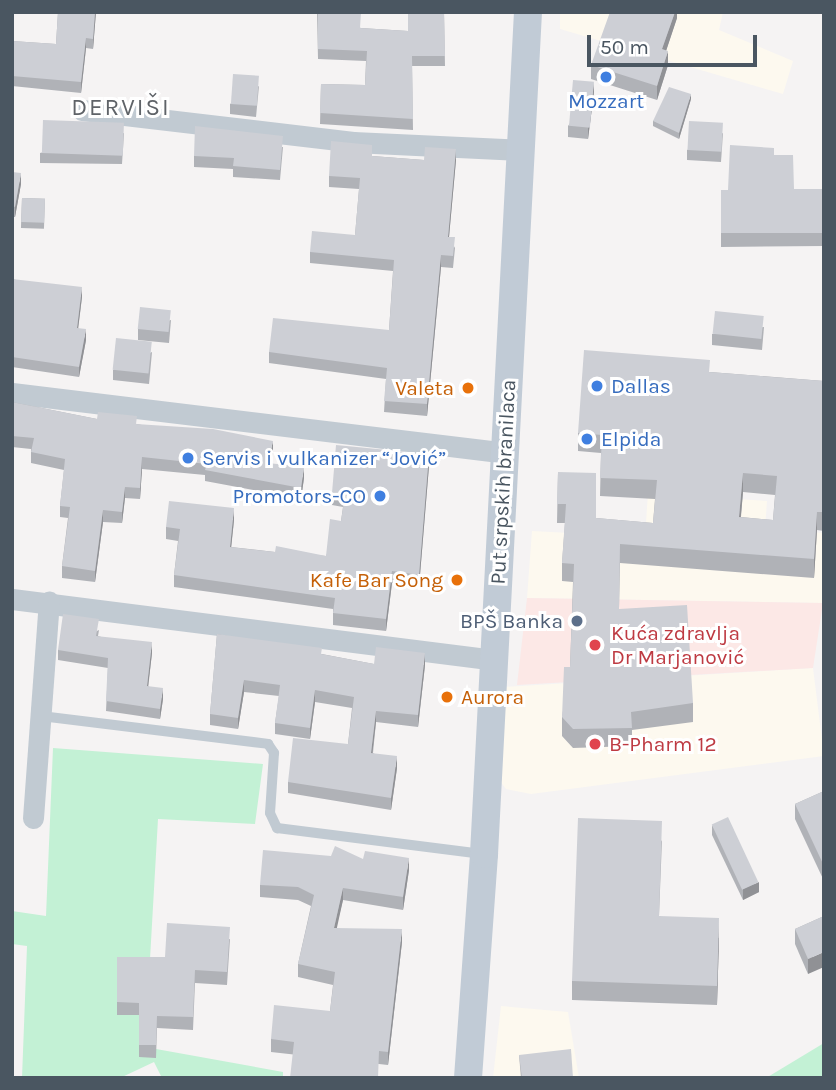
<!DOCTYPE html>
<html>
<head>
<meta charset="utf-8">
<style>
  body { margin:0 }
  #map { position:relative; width:836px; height:1090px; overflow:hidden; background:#f5f3f3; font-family:Karla,sans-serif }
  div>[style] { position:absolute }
  .commercial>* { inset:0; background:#fdf9ef }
  .medical>* { inset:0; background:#fce8e6 }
  .green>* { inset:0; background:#c3f1d5 }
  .lane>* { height:10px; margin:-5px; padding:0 5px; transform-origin:5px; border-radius:5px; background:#c1cad2 }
  .street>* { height:21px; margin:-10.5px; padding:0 10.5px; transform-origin:10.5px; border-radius:10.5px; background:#c1cad2 }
  .secondary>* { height:28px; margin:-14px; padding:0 14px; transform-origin:14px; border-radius:14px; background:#c1cbd6 }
  .wall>* { inset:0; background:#b0b2b7; transform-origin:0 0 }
  .shaded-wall>* { inset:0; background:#909195 }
  .building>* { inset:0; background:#cdcfd5; transform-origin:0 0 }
  .dots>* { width:19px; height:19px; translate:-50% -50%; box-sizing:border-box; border:4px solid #fff; border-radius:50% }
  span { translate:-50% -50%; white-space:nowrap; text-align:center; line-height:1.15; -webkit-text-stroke:6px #fff; paint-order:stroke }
  .shop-label { font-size:21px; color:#366cbe }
  .left { translate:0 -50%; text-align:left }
  .right { translate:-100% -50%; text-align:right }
  .food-label { font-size:21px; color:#c56008 }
  .street-label { font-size:21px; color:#4a5661 }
  .service-label { font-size:21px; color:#4e5e75 }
  .health-label { font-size:21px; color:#be3a42 }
  .quarter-label { font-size:24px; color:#5f6368; letter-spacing:2px }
  .frame { position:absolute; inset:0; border:14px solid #4a5661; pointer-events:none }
  .scale { position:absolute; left:587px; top:35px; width:170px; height:32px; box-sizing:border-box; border:4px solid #4a5661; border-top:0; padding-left:9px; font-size:21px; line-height:24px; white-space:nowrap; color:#4a5661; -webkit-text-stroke:5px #fff; paint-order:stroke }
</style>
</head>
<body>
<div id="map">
  <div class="commercial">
    <i style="clip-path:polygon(560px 12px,723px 12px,719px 30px,793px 61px,783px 94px,560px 29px)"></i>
    <i style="clip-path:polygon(648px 493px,767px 501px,765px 529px,824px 533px,823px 603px,527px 598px,532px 531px,645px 537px)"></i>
    <i style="clip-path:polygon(813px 668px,824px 756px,531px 794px,506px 789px,500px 781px,502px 687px)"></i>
    <i style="clip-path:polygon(501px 1006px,568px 1012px,579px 1078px,493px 1078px)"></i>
  </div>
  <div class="medical">
    <i style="clip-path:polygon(527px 598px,823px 603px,813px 668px,517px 685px)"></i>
  </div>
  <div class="green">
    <i style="clip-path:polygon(53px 748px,263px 764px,255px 824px,158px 819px,145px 1047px,283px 1072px,283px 1078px,162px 1078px,154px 1062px,120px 1078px,22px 1078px,27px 946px,12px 944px,12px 911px,46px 916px)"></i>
    <i style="clip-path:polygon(824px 1043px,824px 1078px,766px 1078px)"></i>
  </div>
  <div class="lane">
    <i style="left:41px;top:716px;width:229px;rotate:7deg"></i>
    <i style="left:268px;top:744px;width:11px;rotate:56deg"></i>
    <i style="left:274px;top:753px;width:60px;rotate:93.8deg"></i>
    <i style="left:270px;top:813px;width:17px;rotate:65deg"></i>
    <i style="left:277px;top:828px;width:207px;rotate:7.2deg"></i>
  </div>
  <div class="street">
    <i style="left:82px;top:110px;width:273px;rotate:6.7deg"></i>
    <i style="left:353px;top:142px;width:167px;rotate:2.7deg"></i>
    <i style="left:12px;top:393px;width:497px;rotate:6.9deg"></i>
    <i style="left:12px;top:599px;width:486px;rotate:7.2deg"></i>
    <i style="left:33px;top:818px;width:217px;rotate:-85.8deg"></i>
  </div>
  <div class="secondary">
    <i style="left:468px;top:1078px;width:225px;rotate:-85.9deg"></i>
    <i style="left:484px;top:854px;width:843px;rotate:-87.01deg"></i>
  </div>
  <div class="wall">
    <i style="clip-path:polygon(58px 12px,96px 12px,93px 49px,86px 48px,81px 93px,12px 86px,12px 41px,56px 44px)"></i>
    <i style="clip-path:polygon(317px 12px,361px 28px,408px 31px,444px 12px,445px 66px,412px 66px,413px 130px,320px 124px,321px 84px,365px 85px,366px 61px,318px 59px)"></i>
    <i style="clip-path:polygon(677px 12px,677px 18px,666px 51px,668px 65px,657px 100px,591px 79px,591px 65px)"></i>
    <i style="clip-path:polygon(259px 86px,256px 117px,230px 114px,230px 104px)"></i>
    <i style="clip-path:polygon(594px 92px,588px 139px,568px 137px,568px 126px)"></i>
    <i style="clip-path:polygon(691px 99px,679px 139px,653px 126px,653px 121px)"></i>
    <i style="clip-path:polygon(124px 133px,122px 164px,40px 163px,40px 153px)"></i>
    <i style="clip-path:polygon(723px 133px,721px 162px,687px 160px,687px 150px)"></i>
    <i style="clip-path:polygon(283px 147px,280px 180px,233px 177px,233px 169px,194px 167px,194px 156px)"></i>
    <i style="clip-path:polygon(774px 155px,794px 189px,824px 189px,824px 246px,721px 247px,721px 190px,728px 190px)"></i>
    <i style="clip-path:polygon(372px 156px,424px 160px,456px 160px,449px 237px,455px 248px,453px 268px,441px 267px,427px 416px,384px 412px,386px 379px,269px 363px,269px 352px,389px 330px,393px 271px,310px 263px,310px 252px,355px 235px,359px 189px,329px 187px,329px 176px)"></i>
    <i style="clip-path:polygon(12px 172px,21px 184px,15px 217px,12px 217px)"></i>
    <i style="left:22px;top:198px;width:23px;height:30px;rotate:2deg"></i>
    <i style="clip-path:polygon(12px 279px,82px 297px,78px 328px,86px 340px,79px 377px,12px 367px)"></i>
    <i style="clip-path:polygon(171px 320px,169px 343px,138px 340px,138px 329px)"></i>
    <i style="clip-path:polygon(764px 327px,762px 350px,712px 345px,712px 334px)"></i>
    <i style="clip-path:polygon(152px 352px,149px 384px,113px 380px,113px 370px)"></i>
    <i style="clip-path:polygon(evenodd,710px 372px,824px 381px,824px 531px,817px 530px,814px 578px,620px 563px,619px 609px,693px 703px,693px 722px,632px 730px,632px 746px,573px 748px,562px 736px,562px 717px,570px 667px,573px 582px,562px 581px,562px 563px,565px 523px,557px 523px,558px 472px,596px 518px,653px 523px,655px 499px,600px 496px,601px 453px,578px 451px,578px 433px,710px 372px,743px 492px,775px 495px,773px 520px,741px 517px,743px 492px)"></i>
    <i style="clip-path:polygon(12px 402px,97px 419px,137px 424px,273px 452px,271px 463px,304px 478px,301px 499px,205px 481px,205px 475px,142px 469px,140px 499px,125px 498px,122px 523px,103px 522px,95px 582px,62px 578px,62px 566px,68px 518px,60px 517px,60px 506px,64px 470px,31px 463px,31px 449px,12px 447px)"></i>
    <i style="clip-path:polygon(429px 466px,419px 587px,392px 583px,386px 631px,333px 625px,333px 609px,174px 587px,174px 575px,178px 541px,166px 539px,166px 527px,234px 520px,231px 547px,275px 552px,326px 556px,341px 521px,343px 507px,332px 505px,332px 493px)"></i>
    <i style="clip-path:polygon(99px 630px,98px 636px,152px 653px,148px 686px,163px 699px,160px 719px,106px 711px,108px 668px,58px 660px,58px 650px)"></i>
    <i style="clip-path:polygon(217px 634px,374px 664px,425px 665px,418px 727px,376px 722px,373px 753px,397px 768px,391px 810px,288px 793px,288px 782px,348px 744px,352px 708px,315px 702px,310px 739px,275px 734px,275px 723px,279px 696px,244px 692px,238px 729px,210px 725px,210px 714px)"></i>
    <i style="clip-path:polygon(824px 791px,824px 881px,795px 819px,795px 804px)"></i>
    <i style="clip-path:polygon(712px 825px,759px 892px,743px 900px,712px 835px)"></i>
    <i style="clip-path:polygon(662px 840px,659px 916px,719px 938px,717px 1005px,572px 1000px,572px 981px)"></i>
    <i style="clip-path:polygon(363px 859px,409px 870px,403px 910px,343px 900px,336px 928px,402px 942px,388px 1065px,271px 1052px,271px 1039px,330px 1011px,333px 985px,298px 977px,298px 964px,311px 906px,298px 900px,260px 897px,260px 885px)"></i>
    <i style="clip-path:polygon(824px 916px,808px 974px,795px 944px,795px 929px)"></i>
    <i style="clip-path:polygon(230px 939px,227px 985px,195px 983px,193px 1030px,157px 1028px,156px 1058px,139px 1057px,139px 1015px,117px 1015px,117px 957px,165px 957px)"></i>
    <i style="clip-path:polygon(519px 1055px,573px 1078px,521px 1078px)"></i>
  </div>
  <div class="shaded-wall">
    <i style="clip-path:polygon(95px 12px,96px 12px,93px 49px,93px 39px)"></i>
    <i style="clip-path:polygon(675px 12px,677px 12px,677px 18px,662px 63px,662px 49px)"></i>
    <i style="clip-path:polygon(86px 38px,86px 48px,81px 93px,81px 82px)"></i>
    <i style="clip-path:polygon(668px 51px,668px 65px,657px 100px,657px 86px)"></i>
    <i style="clip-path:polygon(594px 82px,594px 92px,588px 139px,588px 129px)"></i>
    <i style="clip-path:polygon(691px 94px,691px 99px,679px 139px,679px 133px)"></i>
    <i style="clip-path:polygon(456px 149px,456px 160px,448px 248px,448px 237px)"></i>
    <i style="clip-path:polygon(21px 173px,21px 184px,15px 217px,15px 207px)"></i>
    <i style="clip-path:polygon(441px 255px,441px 267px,427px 416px,427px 404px)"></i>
    <i style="clip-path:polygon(82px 287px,82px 297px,77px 338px,77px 328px)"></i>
    <i style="clip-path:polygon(86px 329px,86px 340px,79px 377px,79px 367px)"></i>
    <i style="clip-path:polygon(273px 441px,273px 452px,268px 474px,268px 463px)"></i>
    <i style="clip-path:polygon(429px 454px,429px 466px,419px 587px,419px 575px)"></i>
    <i style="clip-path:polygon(142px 457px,142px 469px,140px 499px,140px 488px)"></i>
    <i style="clip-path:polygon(304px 467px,304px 478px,301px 499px,301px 488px)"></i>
    <i style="clip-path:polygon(743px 473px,743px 492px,739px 536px,739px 517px)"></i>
    <i style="clip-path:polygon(125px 487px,125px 498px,122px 523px,122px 512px)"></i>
    <i style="clip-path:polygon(234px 508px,234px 520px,230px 559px,230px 547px)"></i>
    <i style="clip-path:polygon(103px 510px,103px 522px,95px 582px,95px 571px)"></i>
    <i style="clip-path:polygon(817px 512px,817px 530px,814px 578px,814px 559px)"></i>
    <i style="clip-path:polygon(392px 571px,392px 583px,386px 631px,386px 619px)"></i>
    <i style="clip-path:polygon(152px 642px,152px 653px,147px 697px,147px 686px)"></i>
    <i style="clip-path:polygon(425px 653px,425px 665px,418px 727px,418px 715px)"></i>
    <i style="clip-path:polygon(244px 680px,244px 692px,238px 729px,238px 718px)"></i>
    <i style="clip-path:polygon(163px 688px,163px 699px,160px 719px,160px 709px)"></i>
    <i style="clip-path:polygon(315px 690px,315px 702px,310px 739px,310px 728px)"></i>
    <i style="clip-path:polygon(376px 711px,376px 722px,371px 764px,371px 753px)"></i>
    <i style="clip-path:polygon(397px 756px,397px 768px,391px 810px,391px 798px)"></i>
    <i style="clip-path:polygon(409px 858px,409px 870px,403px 910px,403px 897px)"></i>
    <i style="clip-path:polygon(759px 882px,759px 892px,743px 900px,743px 889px)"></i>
    <i style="clip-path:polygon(343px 888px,343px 900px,334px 941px,334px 928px)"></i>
    <i style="clip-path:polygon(719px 918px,719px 938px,717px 1005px,717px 986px)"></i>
    <i style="clip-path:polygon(402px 929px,402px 942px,388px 1065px,388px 1052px)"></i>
    <i style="clip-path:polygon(824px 952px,824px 967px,808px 974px,808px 959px)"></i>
  </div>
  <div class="building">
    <i style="clip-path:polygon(58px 12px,95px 12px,93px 39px,86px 38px,81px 82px,12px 76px,12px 41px,56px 44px)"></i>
    <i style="clip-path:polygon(318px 12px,361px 12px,360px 28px,408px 31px,408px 12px,444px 12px,445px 56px,412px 56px,413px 119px,320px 113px,321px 84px,365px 85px,367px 51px,318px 49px)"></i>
    <i style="clip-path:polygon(610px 12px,675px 12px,662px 49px,668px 51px,657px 86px,591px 65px)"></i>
    <i style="left:233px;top:74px;width:26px;height:30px;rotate:4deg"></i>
    <i style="left:573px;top:80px;width:21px;height:46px;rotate:5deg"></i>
    <i style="clip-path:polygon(669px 87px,691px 94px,679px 133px,653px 121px)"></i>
    <i style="left:43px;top:120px;width:81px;height:33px;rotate:2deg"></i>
    <i style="left:689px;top:121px;width:34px;height:29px;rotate:3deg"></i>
    <i style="clip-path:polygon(195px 126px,283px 136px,280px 170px,233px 166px,234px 158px,194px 156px)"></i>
    <i style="clip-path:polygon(331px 141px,372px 145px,372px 156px,424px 160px,425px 147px,456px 149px,448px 237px,455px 237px,453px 256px,441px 255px,427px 404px,384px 401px,387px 368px,269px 352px,273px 318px,389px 330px,394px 260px,310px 252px,312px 231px,355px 235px,360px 178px,329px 176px)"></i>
    <i style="clip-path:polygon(730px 145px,774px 148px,774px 155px,793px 155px,794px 189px,824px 189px,824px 233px,721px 233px,721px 190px,728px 190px)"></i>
    <i style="clip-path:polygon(12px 172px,21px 173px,15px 207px,12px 206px)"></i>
    <i style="left:22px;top:198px;width:23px;height:24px;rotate:2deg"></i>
    <i style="clip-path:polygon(12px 279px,82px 287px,77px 328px,86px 329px,79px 367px,12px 357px)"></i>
    <i style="left:140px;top:307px;width:31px;height:22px;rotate:6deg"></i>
    <i style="left:715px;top:311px;width:49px;height:23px;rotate:6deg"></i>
    <i style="left:116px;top:338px;width:36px;height:32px;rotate:6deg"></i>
    <i style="clip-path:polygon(evenodd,584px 350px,710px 360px,709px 372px,824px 381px,824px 512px,817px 512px,814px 559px,620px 544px,619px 609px,687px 605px,693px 703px,631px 712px,632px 728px,573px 729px,562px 717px,564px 667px,570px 667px,574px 564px,562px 563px,566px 504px,557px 504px,558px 472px,596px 473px,596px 518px,653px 523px,657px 480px,600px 478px,602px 435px,578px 433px,584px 350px,743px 473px,777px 476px,773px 520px,739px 517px,743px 473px)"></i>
    <i style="clip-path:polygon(12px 402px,97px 419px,98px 412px,137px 416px,136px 424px,213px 429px,273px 441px,268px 463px,304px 467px,301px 488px,205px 470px,207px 464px,142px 457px,140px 488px,125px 487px,122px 512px,103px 510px,95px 571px,62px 566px,70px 507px,60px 506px,65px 459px,31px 452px,34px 438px,12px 436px)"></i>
    <i style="clip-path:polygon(336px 445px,429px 454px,419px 575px,392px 571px,386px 619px,333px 613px,335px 598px,174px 575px,180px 529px,166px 527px,169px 501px,234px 508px,230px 547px,275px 552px,276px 546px,326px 556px,330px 519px,341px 521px,345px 495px,332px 493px)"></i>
    <i style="clip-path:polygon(63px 614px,99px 619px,96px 636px,152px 642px,147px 686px,163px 688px,160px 709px,106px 701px,108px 658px,58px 650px)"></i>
    <i style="clip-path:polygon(217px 634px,322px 648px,321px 654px,374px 664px,376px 647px,425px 653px,418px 715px,376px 711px,371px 753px,397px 756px,391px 798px,288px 782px,293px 738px,348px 744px,354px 697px,315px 690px,310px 728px,275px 723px,280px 685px,244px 680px,238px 718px,210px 714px)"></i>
    <i style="clip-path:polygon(824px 791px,824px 866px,795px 804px)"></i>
    <i style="left:728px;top:817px;width:72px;height:18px;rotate:65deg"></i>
    <i style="clip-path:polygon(578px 818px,662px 821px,659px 916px,719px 918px,717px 986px,572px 981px)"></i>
    <i style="clip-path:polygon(335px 846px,363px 859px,365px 851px,409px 858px,403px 897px,343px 888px,334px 928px,402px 929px,388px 1052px,379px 1051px,378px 1078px,290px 1078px,294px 1042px,271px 1039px,274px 1005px,330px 1011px,335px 972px,298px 964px,314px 895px,298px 887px,260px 885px,263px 850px,331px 856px)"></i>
    <i style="clip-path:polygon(824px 916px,824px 952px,808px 959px,795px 929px)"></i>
    <i style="clip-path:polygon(167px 923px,230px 927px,227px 972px,195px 970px,193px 1017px,157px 1016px,156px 1045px,139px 1045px,139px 1003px,117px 1002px,117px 957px,165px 957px)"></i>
    <i style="clip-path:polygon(571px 1049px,573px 1078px,522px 1078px,519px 1055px)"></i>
  </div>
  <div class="dots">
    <i style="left:606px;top:77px;background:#3f7fe0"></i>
    <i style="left:597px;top:386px;background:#3f7fe0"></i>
    <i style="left:468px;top:388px;background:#e8710a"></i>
    <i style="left:587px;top:439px;background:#3f7fe0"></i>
    <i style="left:188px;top:458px;background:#3f7fe0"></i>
    <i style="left:380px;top:496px;background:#3f7fe0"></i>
    <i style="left:457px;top:580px;background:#e8710a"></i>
    <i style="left:577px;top:621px;background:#5c6f8a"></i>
    <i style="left:595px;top:645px;background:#e0444e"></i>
    <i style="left:447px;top:697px;background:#e8710a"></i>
    <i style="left:595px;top:744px;background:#e0444e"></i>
  </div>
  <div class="shop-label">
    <span style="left:606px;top:101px">Mozzart</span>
    <span class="left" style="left:611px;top:386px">Dallas</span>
    <span class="left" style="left:601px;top:439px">Elpida</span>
    <span class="left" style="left:202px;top:458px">Servis i vulkanizer “Jović”</span>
    <span class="right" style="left:366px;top:496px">Promotors-CO</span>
  </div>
  <div class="food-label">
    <span class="right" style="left:454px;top:388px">Valeta</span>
    <span class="right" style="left:443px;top:580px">Kafe Bar Song</span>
    <span class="left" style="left:461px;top:697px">Aurora</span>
  </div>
  <div class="street-label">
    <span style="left:503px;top:482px;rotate:-87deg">Put srpskih branilaca</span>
  </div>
  <div class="service-label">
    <span class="right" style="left:563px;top:621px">BPŠ Banka</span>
  </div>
  <div class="health-label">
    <span class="left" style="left:611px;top:645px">Kuća zdravlja<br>Dr Marjanović</span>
    <span class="left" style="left:609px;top:744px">B-Pharm 12</span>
  </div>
  <div class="quarter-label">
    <span style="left:121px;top:108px">DERVIŠI</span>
  </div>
  <div class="frame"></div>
  <div class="scale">50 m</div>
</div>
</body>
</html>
